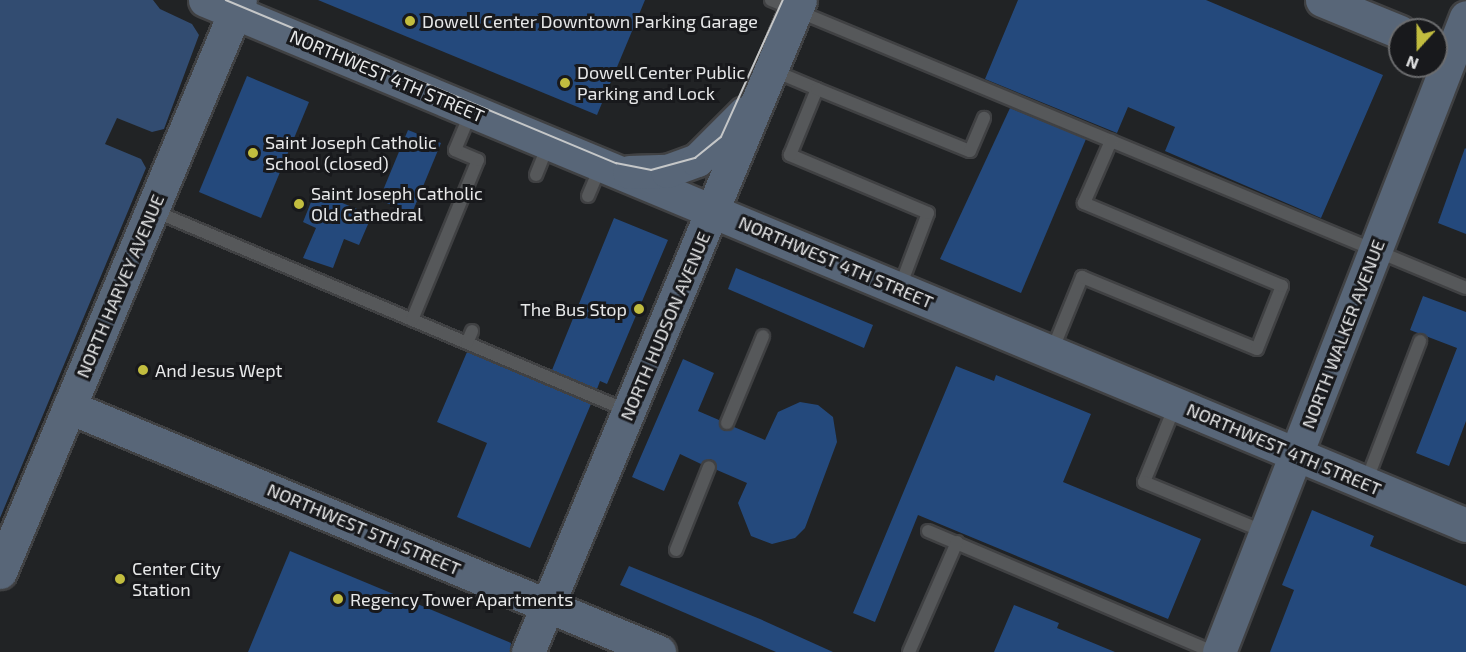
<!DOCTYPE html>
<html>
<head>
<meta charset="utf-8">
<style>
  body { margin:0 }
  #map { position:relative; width:1466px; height:652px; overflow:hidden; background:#212325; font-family:"Exo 2",sans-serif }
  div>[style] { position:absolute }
  .green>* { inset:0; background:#324c71 }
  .building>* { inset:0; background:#24497c }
  .roads { filter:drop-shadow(2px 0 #404143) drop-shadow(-2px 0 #404143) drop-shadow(0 2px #404143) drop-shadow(0 -2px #404143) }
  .lane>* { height:12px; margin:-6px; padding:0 6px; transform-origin:6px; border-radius:6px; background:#56585a }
  .secondary>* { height:33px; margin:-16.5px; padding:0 16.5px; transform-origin:16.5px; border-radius:16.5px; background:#586678 }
  .tram>* { height:1.5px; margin:-0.75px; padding:0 0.75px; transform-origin:0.75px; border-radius:0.75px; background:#c5c7c8 }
  .dots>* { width:16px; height:16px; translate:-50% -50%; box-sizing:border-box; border:3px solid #18191c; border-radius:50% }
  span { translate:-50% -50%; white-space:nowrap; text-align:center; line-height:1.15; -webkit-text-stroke:6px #18191c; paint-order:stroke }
  .poi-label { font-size:18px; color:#e7e8e9 }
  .left { translate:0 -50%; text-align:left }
  .right { translate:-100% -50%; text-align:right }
  .street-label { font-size:18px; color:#e7e8e9 }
  .north { position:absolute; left:1388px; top:18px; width:60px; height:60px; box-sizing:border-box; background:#18191c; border:2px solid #6b6c6e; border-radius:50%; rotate:201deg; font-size:16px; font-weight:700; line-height:24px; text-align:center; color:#e7e8e9 }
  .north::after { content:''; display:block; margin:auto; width:21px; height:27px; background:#c2bd3f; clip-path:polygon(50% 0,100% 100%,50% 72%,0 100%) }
</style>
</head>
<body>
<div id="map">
  <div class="green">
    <div style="clip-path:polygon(0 0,153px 0,160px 9px,192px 24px,199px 35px,164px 129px,152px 132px,117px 118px,105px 144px,141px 159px,146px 168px,0 518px)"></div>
  </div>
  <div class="building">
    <div style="clip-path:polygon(318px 0,645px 0,597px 115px)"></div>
    <div style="clip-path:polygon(1018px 0,1206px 0,1383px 75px,1321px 218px,1165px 151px,1175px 127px,1128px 107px,1117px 133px,985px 79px)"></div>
    <div style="clip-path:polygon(247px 76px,309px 102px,261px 218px,199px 192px)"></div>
    <div style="clip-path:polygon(1010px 108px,1086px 139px,1021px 293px,940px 259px)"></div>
    <div style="clip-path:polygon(408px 130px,441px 143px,412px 213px,379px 200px)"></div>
    <div style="clip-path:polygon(1465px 148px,1466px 149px,1466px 234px,1438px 223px)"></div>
    <div style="clip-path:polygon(315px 192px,372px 215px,359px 245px,344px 239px,333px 268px,303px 258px,316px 228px,303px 222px)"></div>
    <div style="clip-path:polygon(614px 218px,668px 240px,607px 384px,600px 381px,597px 389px,552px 370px)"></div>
    <div style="clip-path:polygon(736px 268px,873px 325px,864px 348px,728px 289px)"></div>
    <div style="clip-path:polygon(1423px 296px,1466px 312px,1466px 421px,1449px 466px,1416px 453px,1457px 348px,1410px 330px)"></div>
    <div style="clip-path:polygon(467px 352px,591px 404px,530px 548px,457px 517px,487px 443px,437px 422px)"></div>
    <div style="clip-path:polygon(683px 359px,714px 373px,698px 411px,719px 420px,724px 431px,734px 427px,765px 440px,778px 412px,800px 402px,818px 405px,833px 417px,837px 442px,805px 528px,795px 538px,772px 544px,751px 536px,738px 503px,747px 483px,717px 470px,711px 459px,701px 464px,680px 454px,664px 491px,632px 477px)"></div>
    <div style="clip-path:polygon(956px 366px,994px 381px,996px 375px,1091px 414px,1063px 482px,1201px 539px,1168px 619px,918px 515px,875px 622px,853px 613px)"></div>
    <div style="clip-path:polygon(1312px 510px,1374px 536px,1370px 546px,1466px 586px,1466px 652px,1270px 652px,1294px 590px,1282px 585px)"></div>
    <div style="clip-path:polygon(290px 551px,511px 643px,510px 652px,248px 652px)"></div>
    <div style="clip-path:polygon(629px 566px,760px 619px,833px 652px,776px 652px,620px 585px)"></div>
    <div style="clip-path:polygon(1014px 605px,1059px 623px,1057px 628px,1115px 652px,994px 652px)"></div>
  </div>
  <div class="roads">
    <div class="lane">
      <div style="left:771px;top:0;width:752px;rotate:22.51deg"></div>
      <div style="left:772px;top:70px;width:49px;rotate:22.9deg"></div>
      <div style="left:536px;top:175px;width:31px;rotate:-68deg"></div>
      <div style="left:588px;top:196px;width:33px;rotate:-67deg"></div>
      <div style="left:152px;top:210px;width:517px;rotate:22.89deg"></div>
      <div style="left:900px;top:287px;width:79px;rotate:-69.3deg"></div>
      <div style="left:928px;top:213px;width:150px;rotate:-157.2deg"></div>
      <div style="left:790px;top:155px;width:71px;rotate:-67.8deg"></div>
      <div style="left:817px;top:89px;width:165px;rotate:22.1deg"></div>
      <div style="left:970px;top:151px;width:36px;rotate:-67deg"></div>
      <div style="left:412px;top:320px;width:173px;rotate:-67.6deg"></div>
      <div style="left:478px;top:160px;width:25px;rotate:-157deg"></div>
      <div style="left:455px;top:150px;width:41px;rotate:-67.2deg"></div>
      <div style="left:467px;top:343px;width:13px;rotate:-67deg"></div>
      <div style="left:1052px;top:351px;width:80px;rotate:-67.9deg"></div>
      <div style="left:1082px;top:277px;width:189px;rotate:22.4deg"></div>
      <div style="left:1257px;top:349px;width:68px;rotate:-68.4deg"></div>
      <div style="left:1282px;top:286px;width:215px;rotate:-157.3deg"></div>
      <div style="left:1084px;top:203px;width:68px;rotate:-66.5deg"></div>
      <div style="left:1175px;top:406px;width:82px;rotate:112.2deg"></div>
      <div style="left:1144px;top:482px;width:131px;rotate:22.5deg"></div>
      <div style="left:727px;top:423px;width:94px;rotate:-67.5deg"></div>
      <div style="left:1366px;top:482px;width:151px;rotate:-69deg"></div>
      <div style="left:928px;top:531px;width:310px;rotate:23deg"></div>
      <div style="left:676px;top:550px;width:89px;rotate:-68.3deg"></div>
      <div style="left:909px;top:652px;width:120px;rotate:-66.4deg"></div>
    </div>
    <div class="secondary">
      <div style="left:205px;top:0;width:1366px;rotate:22.6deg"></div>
      <div style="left:1322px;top:0;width:84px;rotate:22.3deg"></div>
      <div style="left:629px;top:172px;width:38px;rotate:-2deg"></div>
      <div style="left:667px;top:171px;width:32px;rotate:-20deg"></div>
      <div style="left:697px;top:160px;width:66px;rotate:-45deg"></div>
      <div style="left:69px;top:407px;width:639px;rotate:22.55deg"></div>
      <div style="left:0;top:572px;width:620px;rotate:-67.24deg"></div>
      <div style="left:528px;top:652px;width:706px;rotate:-67.36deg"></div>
      <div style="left:1219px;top:652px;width:681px;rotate:-68.75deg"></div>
    </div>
  </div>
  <div class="tram">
    <div style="left:226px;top:0;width:423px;rotate:22.7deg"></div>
    <div style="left:616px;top:163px;width:36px;rotate:11deg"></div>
    <div style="left:651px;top:170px;width:46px;rotate:-15.3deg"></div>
    <div style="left:695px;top:158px;width:33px;rotate:-39deg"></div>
    <div style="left:721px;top:137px;width:150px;rotate:-65.7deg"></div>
  </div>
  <div class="dots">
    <div style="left:410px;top:21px;background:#c2bd3f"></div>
    <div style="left:565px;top:83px;background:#c2bd3f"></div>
    <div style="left:253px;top:153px;background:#c2bd3f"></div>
    <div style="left:299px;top:204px;background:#c2bd3f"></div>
    <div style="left:639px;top:309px;background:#c2bd3f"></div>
    <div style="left:143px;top:370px;background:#c2bd3f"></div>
    <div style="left:120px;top:579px;background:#c2bd3f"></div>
    <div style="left:338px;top:599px;background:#c2bd3f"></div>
  </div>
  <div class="poi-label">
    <span class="left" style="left:422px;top:21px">Dowell Center Downtown Parking Garage</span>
    <span class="left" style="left:577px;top:83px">Dowell Center Public<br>Parking and Lock</span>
    <span class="left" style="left:265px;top:153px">Saint Joseph Catholic<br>School (closed)</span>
    <span class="left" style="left:311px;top:204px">Saint Joseph Catholic<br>Old Cathedral</span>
    <span class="right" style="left:627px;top:309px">The Bus Stop</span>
    <span class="left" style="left:155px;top:370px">And Jesus Wept</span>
    <span class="left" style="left:132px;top:579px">Center City<br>Station</span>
    <span class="left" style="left:350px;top:599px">Regency Tower Apartments</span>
  </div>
  <div class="street-label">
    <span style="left:387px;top:76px;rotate:23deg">NORTHWEST 4TH STREET</span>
    <span style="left:836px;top:262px;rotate:23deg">NORTHWEST 4TH STREET</span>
    <span style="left:120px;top:286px;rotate:-67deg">NORTH HARVEY AVENUE</span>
    <span style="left:665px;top:326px;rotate:-67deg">NORTH HUDSON AVENUE</span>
    <span style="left:1343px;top:334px;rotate:-69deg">NORTH WALKER AVENUE</span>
    <span style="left:1284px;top:449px;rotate:23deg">NORTHWEST 4TH STREET</span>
    <span style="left:364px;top:529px;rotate:23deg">NORTHWEST 5TH STREET</span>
  </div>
  <div class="north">N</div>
</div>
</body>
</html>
